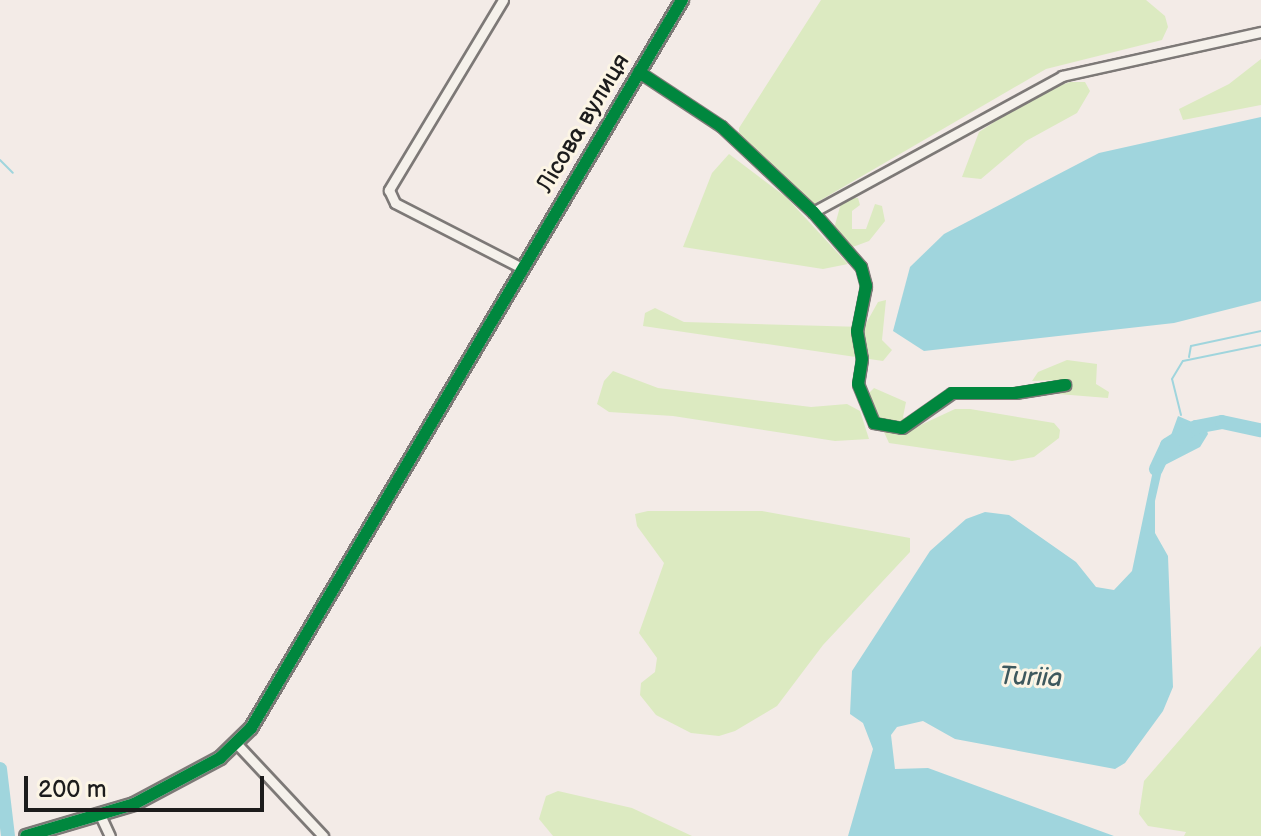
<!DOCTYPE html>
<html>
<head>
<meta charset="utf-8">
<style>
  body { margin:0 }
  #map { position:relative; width:1261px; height:836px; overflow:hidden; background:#f3ebe7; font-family:"Balsamiq Sans",sans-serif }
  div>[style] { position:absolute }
  .green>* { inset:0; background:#dceac1 }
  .water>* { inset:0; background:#a0d5dd }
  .stream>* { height:2px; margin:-1px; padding:0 1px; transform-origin:1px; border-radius:1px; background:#a0d5dd }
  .river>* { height:14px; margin:-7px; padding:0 7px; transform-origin:7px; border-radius:7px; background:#a0d5dd }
  .roads { filter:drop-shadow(2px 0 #7d7977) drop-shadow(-2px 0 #7d7977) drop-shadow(0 2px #7d7977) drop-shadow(0 -2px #7d7977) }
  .street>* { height:9px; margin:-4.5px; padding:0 4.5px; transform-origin:4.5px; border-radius:4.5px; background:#f5f1eb }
  .secondary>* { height:12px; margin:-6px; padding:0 6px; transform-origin:6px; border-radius:6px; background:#f5f1eb }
  .cycleway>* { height:12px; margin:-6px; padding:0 6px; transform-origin:6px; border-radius:6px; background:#00873e }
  span { translate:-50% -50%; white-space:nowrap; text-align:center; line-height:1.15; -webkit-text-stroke:6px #fcf5e5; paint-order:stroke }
  .street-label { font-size:24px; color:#1c1c1c }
  .water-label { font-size:26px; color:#3e595e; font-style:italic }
  .scale { position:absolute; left:24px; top:776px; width:240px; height:36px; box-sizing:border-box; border:4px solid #1c1c1c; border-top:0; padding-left:10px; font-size:24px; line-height:28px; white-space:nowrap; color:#1c1c1c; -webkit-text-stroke:6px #fcf5e5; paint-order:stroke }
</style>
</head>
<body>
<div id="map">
  <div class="green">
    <div style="clip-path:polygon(821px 0,1146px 0,1165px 16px,1168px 27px,1162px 40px,1046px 69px,814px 204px,739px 140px,739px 128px)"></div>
    <div style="clip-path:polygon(1261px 59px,1261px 105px,1183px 120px,1179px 109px,1229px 84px)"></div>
    <div style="clip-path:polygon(1070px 82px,1085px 82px,1090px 91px,1077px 113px,1026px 141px,981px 179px,962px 177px,979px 132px,1037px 94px)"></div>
    <div style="clip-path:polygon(729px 154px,786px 197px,848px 264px,823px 269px,683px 247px,712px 173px)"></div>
    <div style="clip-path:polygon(850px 198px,858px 198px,860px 205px,852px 211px,852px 229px,866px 229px,875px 204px,882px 206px,885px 221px,869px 241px,850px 248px,832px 236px,841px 203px)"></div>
    <div style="clip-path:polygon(886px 300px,882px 340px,892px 350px,883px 361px,643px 326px,645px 313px,655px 308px,684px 322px,864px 327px,878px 302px)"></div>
    <div style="clip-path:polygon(1067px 360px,1097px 364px,1096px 384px,1109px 392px,1108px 398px,1058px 394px,1068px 385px,1056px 380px,1032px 381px,1038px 372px)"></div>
    <div style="clip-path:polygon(613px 371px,658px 388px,811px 407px,847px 404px,860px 411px,869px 439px,835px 441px,673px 416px,609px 412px,597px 404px,604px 381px)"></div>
    <div style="clip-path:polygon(874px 388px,906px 402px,903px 417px,912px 429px,955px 409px,970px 409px,1054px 423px,1060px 430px,1059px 438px,1034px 457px,1012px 461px,889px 443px,867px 395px)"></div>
    <div style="clip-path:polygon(648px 511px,762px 511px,910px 538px,910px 552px,823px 645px,777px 706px,735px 731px,719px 736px,691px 733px,656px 715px,640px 695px,641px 683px,655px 672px,657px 658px,639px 633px,664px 563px,637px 526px,635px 514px)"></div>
    <div style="clip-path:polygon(1261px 646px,1261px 836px,1184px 836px,1186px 832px,1148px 826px,1139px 814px,1144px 781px)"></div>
    <div style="clip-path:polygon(558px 791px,632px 808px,692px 836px,553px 836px,539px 819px,546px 796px)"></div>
  </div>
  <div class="water">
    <div style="clip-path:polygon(1261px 117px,1261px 301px,1174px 323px,924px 351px,893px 331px,910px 267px,944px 234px,1099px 153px)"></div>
    <div style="clip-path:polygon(1178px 416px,1206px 428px,1208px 434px,1200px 447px,1163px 466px,1155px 501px,1155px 533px,1168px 556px,1173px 687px,1163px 711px,1125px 763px,1115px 769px,955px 739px,923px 721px,897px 727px,891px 735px,895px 769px,928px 768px,1114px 836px,848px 836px,873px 749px,863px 723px,850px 714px,852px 671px,930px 551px,966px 519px,985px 512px,1009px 515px,1076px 562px,1096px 587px,1114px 590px,1132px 571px,1155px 461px,1166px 449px)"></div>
  </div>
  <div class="stream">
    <div style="left:0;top:160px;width:18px;rotate:45deg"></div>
    <div style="left:1189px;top:357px;width:11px;rotate:-80deg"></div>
    <div style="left:1191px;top:346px;width:72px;rotate:-12.1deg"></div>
    <div style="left:1181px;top:415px;width:37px;rotate:-104deg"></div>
    <div style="left:1172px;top:379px;width:21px;rotate:-59deg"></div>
    <div style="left:1183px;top:361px;width:80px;rotate:-11.6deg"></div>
  </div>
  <div class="river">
    <div style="left:1156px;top:469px;width:26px;rotate:-65deg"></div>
    <div style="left:1167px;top:445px;width:34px;rotate:-32deg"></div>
    <div style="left:1196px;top:427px;width:26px;rotate:-11deg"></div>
    <div style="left:1222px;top:422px;width:40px;rotate:12deg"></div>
    <div style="left:0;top:769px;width:67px;rotate:83.2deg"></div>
  </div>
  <div class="roads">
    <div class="street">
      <div style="left:503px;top:0;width:222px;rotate:121deg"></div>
      <div style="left:389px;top:190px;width:14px;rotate:65deg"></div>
      <div style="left:395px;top:203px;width:143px;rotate:27.1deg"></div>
      <div style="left:639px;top:72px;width:98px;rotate:33.4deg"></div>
      <div style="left:721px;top:126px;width:126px;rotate:43.1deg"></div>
      <div style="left:813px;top:212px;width:73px;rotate:48.9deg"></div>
      <div style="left:861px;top:267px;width:20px;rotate:75deg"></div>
      <div style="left:866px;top:286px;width:46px;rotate:101.3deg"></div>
      <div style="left:857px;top:331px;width:28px;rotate:80deg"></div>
      <div style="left:862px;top:359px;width:25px;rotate:99deg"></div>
      <div style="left:858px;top:384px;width:42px;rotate:67.7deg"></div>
      <div style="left:874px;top:423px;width:28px;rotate:10deg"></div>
      <div style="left:902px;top:428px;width:61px;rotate:-35deg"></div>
      <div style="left:952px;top:393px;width:63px"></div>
      <div style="left:1015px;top:393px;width:51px;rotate:-9.1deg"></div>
      <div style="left:813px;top:212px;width:284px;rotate:-28.6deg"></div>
      <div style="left:1062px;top:76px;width:204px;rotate:-12.5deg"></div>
      <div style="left:237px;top:744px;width:126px;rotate:46.9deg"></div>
      <div style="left:101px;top:817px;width:21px;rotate:65deg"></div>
    </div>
    <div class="secondary">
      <div style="left:26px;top:836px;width:113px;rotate:-16.5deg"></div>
      <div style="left:134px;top:804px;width:98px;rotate:-28.1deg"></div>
      <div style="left:220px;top:758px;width:43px;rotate:-44.1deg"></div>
      <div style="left:251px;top:728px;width:846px;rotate:-59.37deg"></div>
    </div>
  </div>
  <div class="cycleway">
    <div style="left:639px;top:72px;width:98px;rotate:33.4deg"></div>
    <div style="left:721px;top:126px;width:126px;rotate:43.1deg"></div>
    <div style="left:813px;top:212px;width:73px;rotate:48.9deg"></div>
    <div style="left:861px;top:267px;width:20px;rotate:75deg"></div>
    <div style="left:866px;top:286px;width:46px;rotate:101.3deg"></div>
    <div style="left:857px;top:331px;width:28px;rotate:80deg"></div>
    <div style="left:862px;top:359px;width:25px;rotate:99deg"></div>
    <div style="left:858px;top:384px;width:42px;rotate:67.7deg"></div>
    <div style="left:874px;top:423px;width:28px;rotate:10deg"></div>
    <div style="left:902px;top:428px;width:61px;rotate:-35deg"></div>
    <div style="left:952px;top:393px;width:63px"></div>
    <div style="left:1015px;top:393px;width:51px;rotate:-9.1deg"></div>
    <div style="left:26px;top:836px;width:113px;rotate:-16.5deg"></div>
    <div style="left:134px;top:804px;width:98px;rotate:-28.1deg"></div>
    <div style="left:220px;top:758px;width:43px;rotate:-44.1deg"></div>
    <div style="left:251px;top:728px;width:846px;rotate:-59.37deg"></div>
  </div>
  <div class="street-label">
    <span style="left:583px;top:123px;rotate:-59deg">Лісова вулиця</span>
  </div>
  <div class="water-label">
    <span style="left:1031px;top:678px;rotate:2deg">Turiia</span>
  </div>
  <div class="scale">200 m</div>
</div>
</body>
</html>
